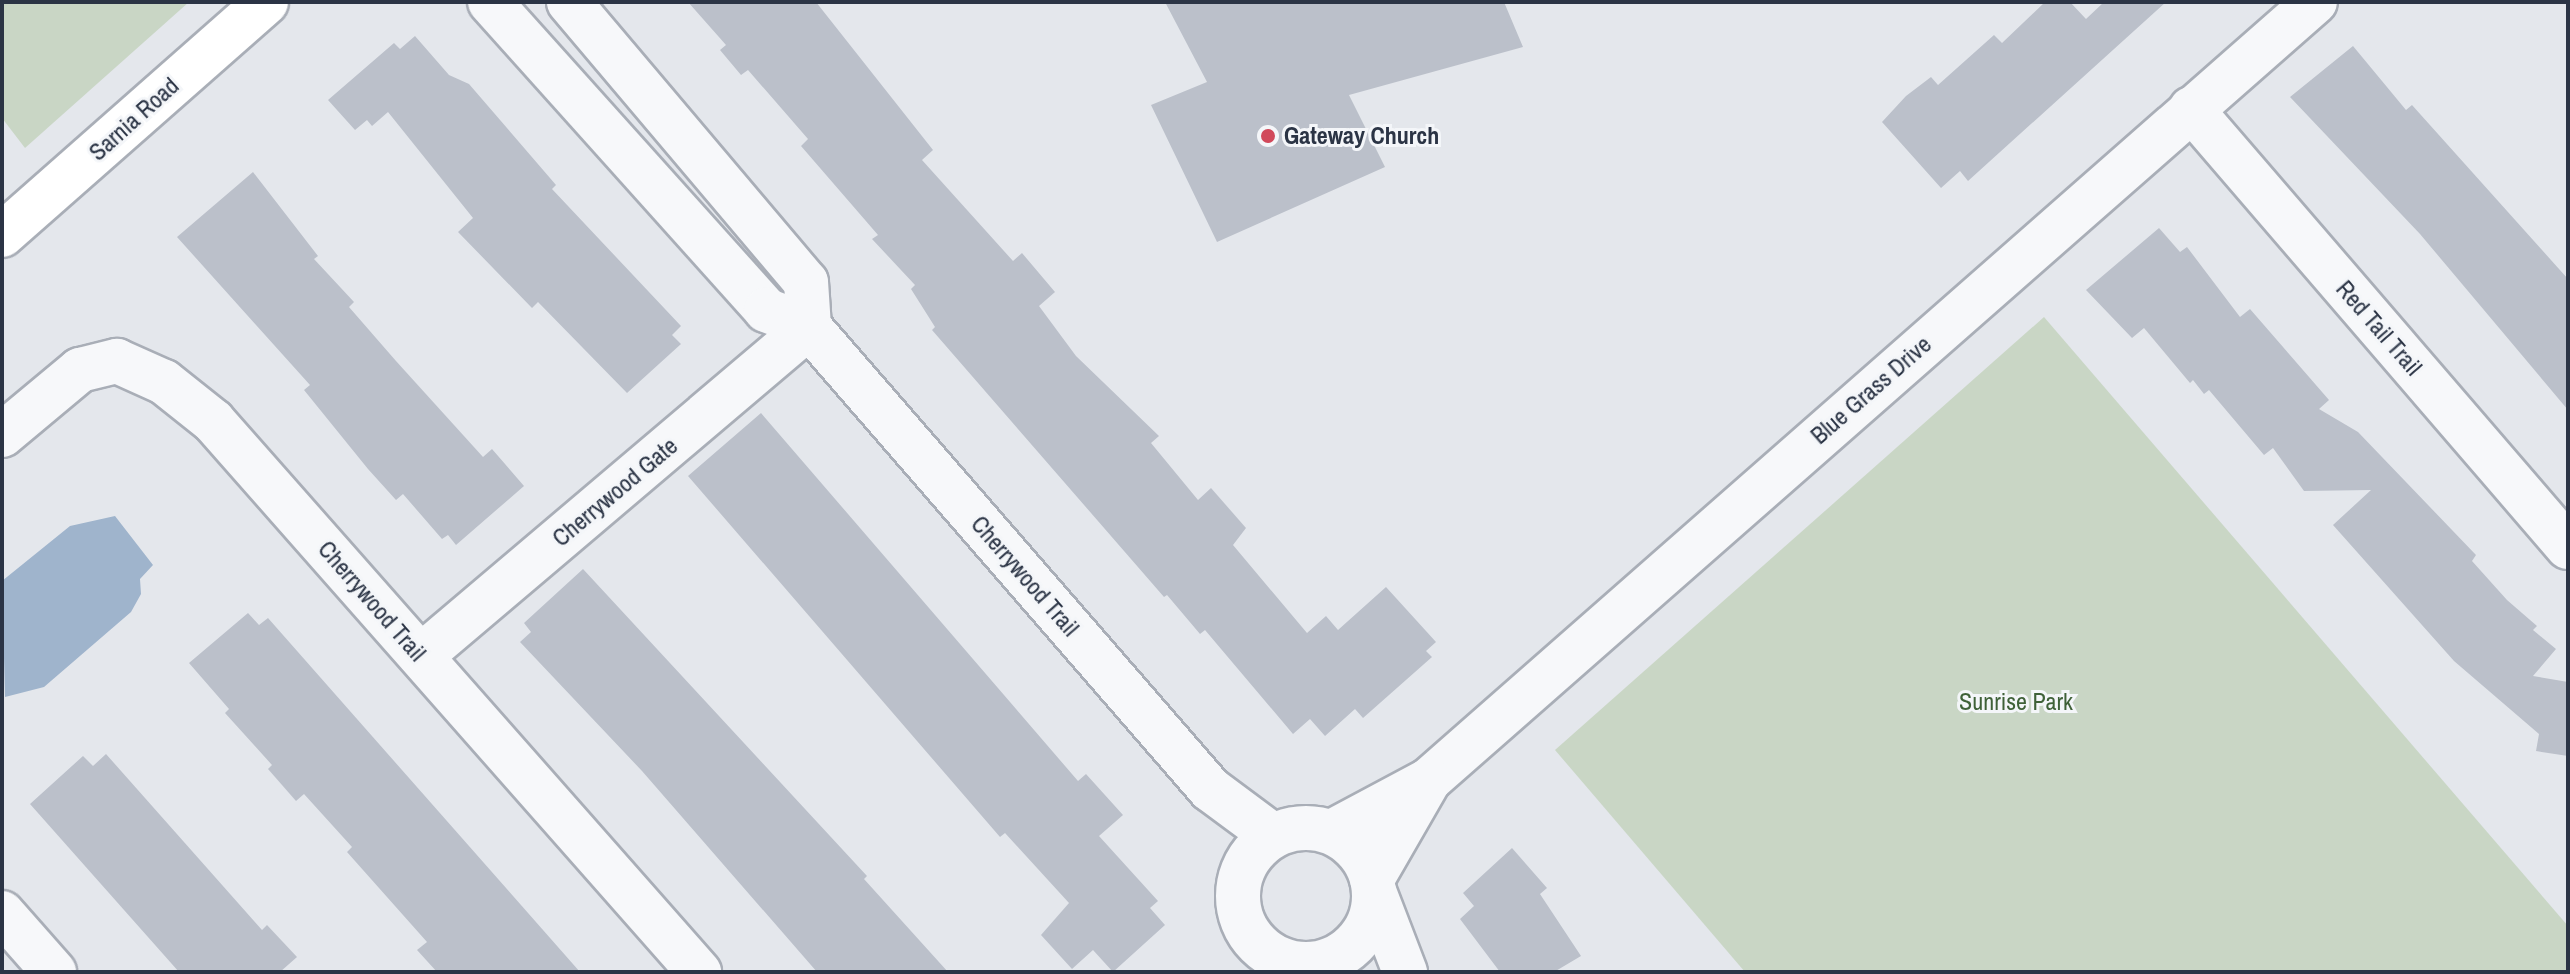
<!DOCTYPE html>
<html>
<head>
<meta charset="utf-8">
<style>
  body { margin:0 }
  #map { position:relative; width:2570px; height:974px; overflow:hidden; background:#e4e7ec; font-family:"Archivo Narrow",sans-serif }
  div>[style] { position:absolute }
  .green>* { inset:0; background:#c9d6c5 }
  .water>* { inset:0; background:#9fb4cc }
  .building>* { inset:0; background:#bbc0ca }
  .roads { filter:drop-shadow(2px 0 #a9aeb7) drop-shadow(-2px 0 #a9aeb7) drop-shadow(0 2px #a9aeb7) drop-shadow(0 -2px #a9aeb7) }
  .minor>* { height:44px; margin:-22px; padding:0 22px; transform-origin:22px; border-radius:22px; background:#f7f8fa }
  .minor>.ring { margin:-22px; padding:0; box-sizing:content-box; background:none; border:44px solid #f7f8fa; border-radius:50% }
  .major>* { height:44px; margin:-22px; padding:0 22px; transform-origin:22px; border-radius:22px; background:#fff }
  .dots>* { width:22px; height:22px; translate:-50% -50%; box-sizing:border-box; border:4px solid #f4f6f9; border-radius:50% }
  span { translate:-50% -50%; white-space:nowrap; text-align:center; line-height:1.15; -webkit-text-stroke:6px #f4f6f9; paint-order:stroke }
  .street-label { font-size:24px; color:#2b3445 }
  .poi-label { font-size:24px; color:#2b3445; font-weight:700 }
  .left { translate:0 -50%; text-align:left }
  .park-label { font-size:24px; color:#3f6138 }
  .frame { position:absolute; inset:0; border:4px solid #2b3445; pointer-events:none }
</style>
</head>
<body>
<div id="map">
  <div class="green">
    <div style="clip-path:polygon(2px 2px,189px 2px,25px 148px,2px 118px)"></div>
    <div style="clip-path:polygon(2044px 317px,2568px 926px,2568px 972px,1745px 972px,1555px 750px)"></div>
  </div>
  <div class="water">
    <div style="clip-path:polygon(115px 516px,153px 565px,140px 579px,141px 594px,131px 612px,44px 687px,5px 697px,2px 581px,70px 526px)"></div>
  </div>
  <div class="building">
    <div style="clip-path:polygon(688px 2px,816px 2px,933px 150px,922px 160px,1013px 261px,1022px 253px,1055px 292px,1039px 306px,1076px 356px,1159px 436px,1151px 443px,1198px 500px,1211px 488px,1246px 528px,1233px 545px,1307px 633px,1326px 616px,1338px 630px,1386px 587px,1436px 642px,1426px 651px,1432px 657px,1363px 718px,1355px 709px,1325px 736px,1310px 719px,1293px 734px,1205px 630px,1200px 634px,1167px 595px,1164px 597px,932px 330px,935px 327px,911px 289px,915px 285px,872px 239px,878px 235px,801px 146px,808px 139px,748px 70px,741px 75px,720px 50px,726px 45px)"></div>
    <div style="clip-path:polygon(1165px 2px,1504px 2px,1523px 47px,1349px 95px,1385px 167px,1217px 242px,1151px 105px,1207px 82px)"></div>
    <div style="clip-path:polygon(2045px 2px,2070px 2px,2086px 19px,2104px 2px,2166px 2px,1968px 181px,1960px 171px,1941px 188px,1882px 122px,1906px 96px,1931px 77px,1938px 85px,1994px 35px,2002px 43px)"></div>
    <div style="clip-path:polygon(415px 36px,449px 75px,469px 84px,556px 185px,552px 189px,681px 326px,672px 335px,681px 344px,627px 393px,538px 302px,532px 308px,458px 232px,473px 218px,388px 112px,372px 126px,367px 120px,355px 130px,328px 100px,394px 43px,400px 49px)"></div>
    <div style="clip-path:polygon(2353px 46px,2406px 110px,2412px 105px,2568px 279px,2568px 410px,2420px 234px,2290px 97px)"></div>
    <div style="clip-path:polygon(253px 172px,318px 256px,314px 259px,354px 302px,349px 307px,396px 361px,483px 457px,492px 449px,524px 486px,456px 545px,448px 535px,442px 539px,403px 494px,396px 500px,368px 469px,304px 390px,310px 385px,177px 237px)"></div>
    <div style="clip-path:polygon(2159px 228px,2180px 252px,2187px 247px,2240px 317px,2250px 309px,2329px 400px,2319px 409px,2358px 432px,2476px 555px,2472px 561px,2507px 600px,2537px 626px,2533px 630px,2556px 649px,2533px 676px,2568px 682px,2568px 756px,2536px 751px,2539px 734px,2454px 661px,2333px 525px,2371px 490px,2304px 491px,2273px 448px,2264px 455px,2209px 390px,2204px 394px,2193px 380px,2190px 383px,2144px 328px,2132px 338px,2086px 290px)"></div>
    <div style="clip-path:polygon(761px 413px,1078px 781px,1086px 774px,1123px 815px,1099px 836px,1158px 901px,1150px 908px,1165px 925px,1113px 972px,1093px 950px,1072px 969px,1041px 935px,1069px 903px,1005px 833px,1000px 837px,688px 476px)"></div>
    <div style="clip-path:polygon(583px 569px,867px 876px,864px 879px,948px 972px,817px 972px,642px 771px,520px 642px,531px 632px,524px 623px)"></div>
    <div style="clip-path:polygon(248px 613px,259px 625px,268px 618px,580px 972px,437px 972px,417px 950px,427px 942px,347px 852px,352px 847px,304px 794px,296px 801px,268px 769px,272px 765px,225px 713px,229px 709px,189px 663px)"></div>
    <div style="clip-path:polygon(106px 754px,262px 930px,267px 925px,297px 957px,280px 972px,179px 972px,30px 804px,83px 756px,93px 766px)"></div>
    <div style="clip-path:polygon(1512px 848px,1547px 888px,1540px 894px,1581px 956px,1554px 972px,1500px 972px,1460px 919px,1474px 906px,1463px 893px)"></div>
  </div>
  <div class="roads">
    <div class="minor">
      <div style="left:490px;top:2px;width:414px;rotate:48.1deg"></div>
      <div style="left:766px;top:310px;width:46px;rotate:21.6deg"></div>
      <div style="left:809px;top:327px;width:612px;rotate:49.04deg"></div>
      <div style="left:1210px;top:789px;width:77px;rotate:36.6deg"></div>
      <div style="left:569px;top:2px;width:367px;rotate:49.8deg"></div>
      <div style="left:806px;top:282px;width:45px;rotate:86.2deg"></div>
      <div style="left:2191px;top:109px;width:578px;rotate:49.28deg"></div>
      <div style="left:2px;top:435px;width:102px;rotate:-39.8deg"></div>
      <div style="left:80px;top:370px;width:38px;rotate:-14deg"></div>
      <div style="left:117px;top:361px;width:51px;rotate:24.1deg"></div>
      <div style="left:164px;top:382px;width:63px;rotate:38.5deg"></div>
      <div style="left:213px;top:421px;width:735px;rotate:48.59deg"></div>
      <div style="left:421px;top:656px;width:509px;rotate:-40.3deg"></div>
      <div class="ring" style="left:1238px;top:828px;width:92px;height:92px"></div>
      <div style="left:1332px;top:832px;width:110px;rotate:-28.2deg"></div>
      <div style="left:1429px;top:780px;width:1179px;rotate:-41.29deg"></div>
      <div style="left:1372px;top:879px;width:114px;rotate:-60.1deg"></div>
      <div style="left:1375px;top:894px;width:84px;rotate:69deg"></div>
      <div style="left:2px;top:913px;width:79px;rotate:48.6deg"></div>
    </div>
    <div class="major">
      <div style="left:2px;top:235px;width:352px;rotate:-41.4deg"></div>
    </div>
  </div>
  <div class="dots">
    <div style="left:1268px;top:136px;background:#d1495b"></div>
  </div>
  <div class="street-label">
    <span style="left:134px;top:119px;rotate:-42deg">Sarnia Road</span>
    <span style="left:2379px;top:328px;rotate:49deg">Red Tail Trail</span>
    <span style="left:1871px;top:390px;rotate:-41deg">Blue Grass Drive</span>
    <span style="left:615px;top:492px;rotate:-40deg">Cherrywood Gate</span>
    <span style="left:1025px;top:576px;rotate:49deg">Cherrywood Trail</span>
    <span style="left:372px;top:601px;rotate:49deg">Cherrywood Trail</span>
  </div>
  <div class="poi-label">
    <span class="left" style="left:1284px;top:136px">Gateway Church</span>
  </div>
  <div class="park-label">
    <span style="left:2016px;top:702px">Sunrise Park</span>
  </div>
  <div class="frame"></div>
</div>
</body>
</html>
